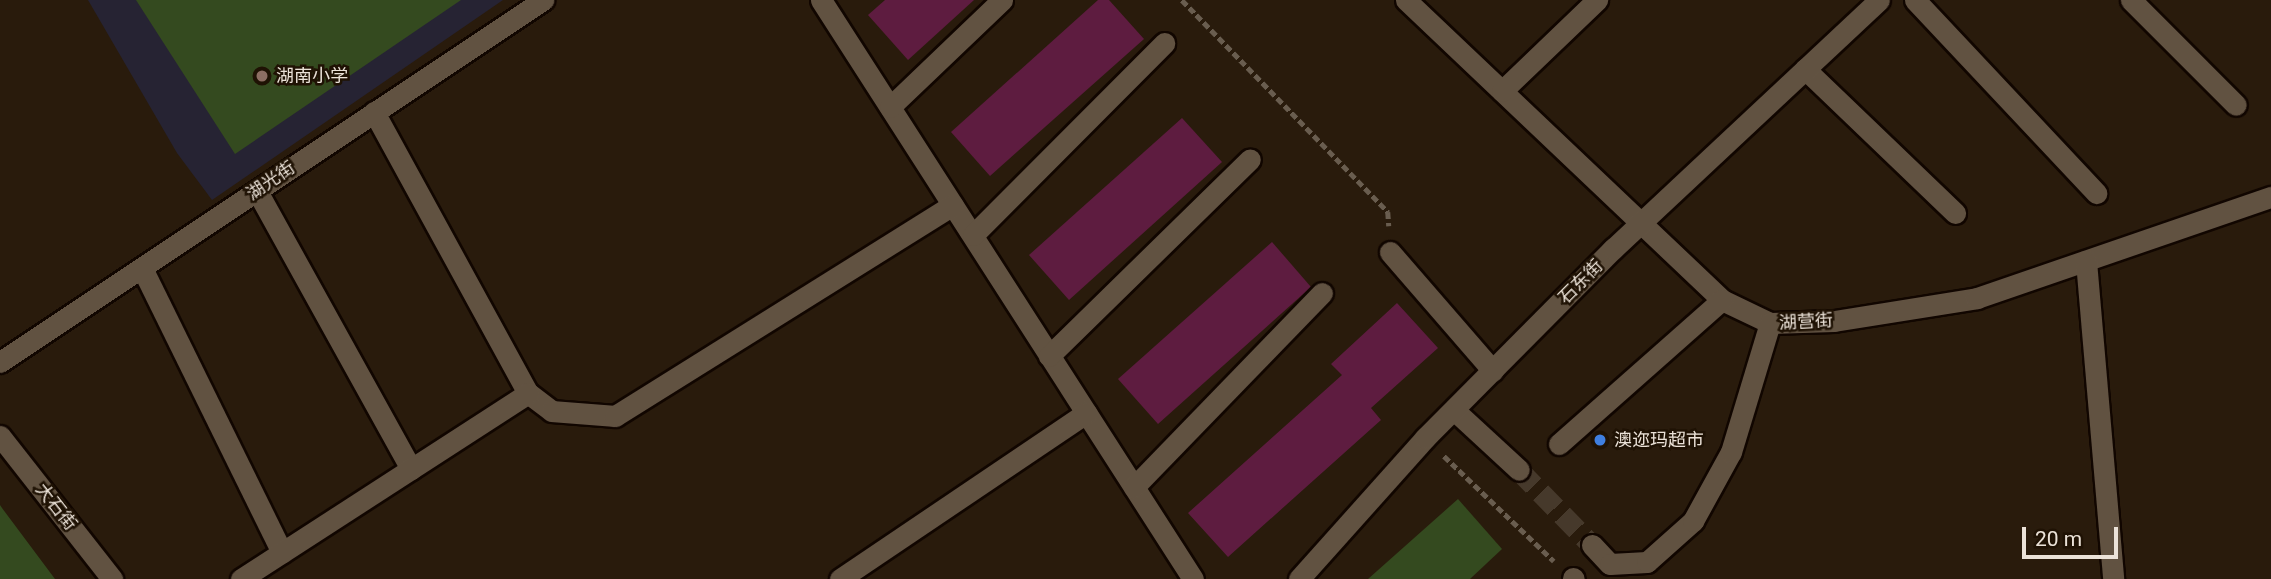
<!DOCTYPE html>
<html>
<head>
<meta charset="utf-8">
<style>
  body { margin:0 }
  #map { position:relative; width:2271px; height:579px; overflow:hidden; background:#291b0c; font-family:Roboto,"Noto Sans SC",sans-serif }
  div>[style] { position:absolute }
  .industrial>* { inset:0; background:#262333 }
  .green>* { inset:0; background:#344a1f }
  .building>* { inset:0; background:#5e1c40 }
  .minor-tunnel>* { height:21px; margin-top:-10.5px; transform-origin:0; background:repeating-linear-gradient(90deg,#46392b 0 21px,transparent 0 31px) }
  .path>* { height:4.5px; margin-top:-2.25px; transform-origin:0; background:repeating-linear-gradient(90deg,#695d4f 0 7px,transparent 0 10.5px) }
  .roads { filter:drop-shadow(2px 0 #110600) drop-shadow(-2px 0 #110600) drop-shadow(0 2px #110600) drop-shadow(0 -2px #110600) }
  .minor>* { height:21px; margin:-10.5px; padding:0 10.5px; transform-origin:10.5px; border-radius:10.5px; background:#615241 }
  .dots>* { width:19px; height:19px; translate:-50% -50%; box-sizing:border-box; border:4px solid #1f1204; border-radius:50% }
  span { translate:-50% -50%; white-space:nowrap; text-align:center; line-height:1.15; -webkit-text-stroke:5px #1f1204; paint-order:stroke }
  .poi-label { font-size:18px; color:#ebe2d8 }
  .left { translate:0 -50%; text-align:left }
  .street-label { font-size:18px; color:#ebe2d8 }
  .scale { position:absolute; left:2022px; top:527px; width:96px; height:32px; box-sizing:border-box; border:4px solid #ebe2d8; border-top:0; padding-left:9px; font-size:21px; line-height:24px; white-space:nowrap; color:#ebe2d8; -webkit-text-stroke:5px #1f1204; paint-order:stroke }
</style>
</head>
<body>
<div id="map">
  <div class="industrial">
    <div style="clip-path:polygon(88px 0,503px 0,212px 200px,177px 153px)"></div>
  </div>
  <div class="green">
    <div style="clip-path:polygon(136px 0,461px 0,235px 154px)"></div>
    <div style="clip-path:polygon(1458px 499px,1502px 549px,1470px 579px,1368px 579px)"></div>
    <div style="clip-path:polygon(0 505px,2px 508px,55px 579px,0 579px)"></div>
  </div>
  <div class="building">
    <div style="clip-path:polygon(885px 0,974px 0,908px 60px,868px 15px)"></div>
    <div style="clip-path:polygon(1098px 0,1109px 0,1144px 39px,990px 176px,951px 132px)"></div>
    <div style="clip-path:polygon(1182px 118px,1222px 162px,1069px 300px,1029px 255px)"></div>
    <div style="clip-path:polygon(1272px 242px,1311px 287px,1158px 424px,1118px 379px)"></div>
    <div style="clip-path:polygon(1397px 303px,1438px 348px,1371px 408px,1381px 420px,1228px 557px,1188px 513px,1342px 375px,1331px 364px)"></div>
  </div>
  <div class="minor-tunnel">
    <div style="left:1519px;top:470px;width:105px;rotate:45.8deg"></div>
  </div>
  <div class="path">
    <div style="left:1182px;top:0;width:296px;rotate:45.8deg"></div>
    <div style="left:1388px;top:212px;width:14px;rotate:86deg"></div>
    <div style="left:1444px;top:456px;width:152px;rotate:43.7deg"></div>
  </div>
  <div class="roads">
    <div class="minor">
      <div style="left:821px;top:0;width:688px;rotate:57.28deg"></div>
      <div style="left:1406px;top:0;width:436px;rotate:43.5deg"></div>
      <div style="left:1722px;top:300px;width:53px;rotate:25.6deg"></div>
      <div style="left:1770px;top:323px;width:64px;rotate:-1.8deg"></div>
      <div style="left:1834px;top:321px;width:145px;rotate:-9.1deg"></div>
      <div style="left:1977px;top:298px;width:311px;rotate:-19deg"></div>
      <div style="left:1915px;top:0;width:265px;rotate:46.8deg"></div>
      <div style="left:2131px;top:0;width:148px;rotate:45deg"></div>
      <div style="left:1805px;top:69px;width:208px;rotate:43.8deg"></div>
      <div style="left:1502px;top:91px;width:132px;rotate:-43.8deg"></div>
      <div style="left:890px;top:107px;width:155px;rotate:-43.7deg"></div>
      <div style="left:374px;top:112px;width:320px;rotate:61.3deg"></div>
      <div style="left:528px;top:393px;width:30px;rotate:37deg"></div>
      <div style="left:552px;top:411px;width:63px;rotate:4.5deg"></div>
      <div style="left:615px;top:416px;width:398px;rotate:-32deg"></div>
      <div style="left:257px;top:191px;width:318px;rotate:61deg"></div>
      <div style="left:973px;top:235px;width:271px;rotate:-45.1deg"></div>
      <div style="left:1390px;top:252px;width:157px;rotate:49.1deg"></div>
      <div style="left:2086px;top:261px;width:319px;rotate:85.1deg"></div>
      <div style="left:142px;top:268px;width:317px;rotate:63.8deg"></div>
      <div style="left:1049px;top:356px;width:281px;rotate:-44.4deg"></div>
      <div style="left:0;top:362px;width:653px;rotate:-33.69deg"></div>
      <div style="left:1454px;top:410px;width:88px;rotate:42.7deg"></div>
      <div style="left:0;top:436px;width:182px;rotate:51.9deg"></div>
      <div style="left:1559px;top:444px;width:217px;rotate:-41.5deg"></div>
      <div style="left:1134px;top:487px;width:270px;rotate:-45.9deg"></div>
      <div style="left:1592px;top:545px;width:26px;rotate:47deg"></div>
      <div style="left:1610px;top:564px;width:37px;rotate:-3deg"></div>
      <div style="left:1647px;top:562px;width:62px;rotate:-41.7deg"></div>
      <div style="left:1693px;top:521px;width:79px;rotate:-61.2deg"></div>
      <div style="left:1731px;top:452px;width:135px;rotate:-73.2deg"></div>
      <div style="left:1573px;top:578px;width:1px;rotate:45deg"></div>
      <div style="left:241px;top:579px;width:342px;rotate:-32.9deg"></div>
      <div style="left:840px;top:579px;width:297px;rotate:-34deg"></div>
      <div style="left:1299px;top:579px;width:189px;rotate:-48.2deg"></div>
      <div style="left:1425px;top:438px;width:267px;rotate:-45.2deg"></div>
      <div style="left:1613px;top:249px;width:364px;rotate:-43.1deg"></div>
    </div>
  </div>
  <div class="dots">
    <div style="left:262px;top:76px;background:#8d6e63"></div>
    <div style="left:1600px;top:440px;background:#3f7fe0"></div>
  </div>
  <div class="poi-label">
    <span class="left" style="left:276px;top:76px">湖南小学</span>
    <span class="left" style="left:1614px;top:440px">澳迩玛超市</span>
  </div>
  <div class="street-label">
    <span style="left:271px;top:181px;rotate:-34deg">湖光街</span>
    <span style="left:1581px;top:282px;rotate:-45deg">石东街</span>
    <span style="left:1806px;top:322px;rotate:-3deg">湖营街</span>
    <span style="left:56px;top:507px;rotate:52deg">大石街</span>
  </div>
  <div class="scale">20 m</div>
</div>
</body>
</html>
